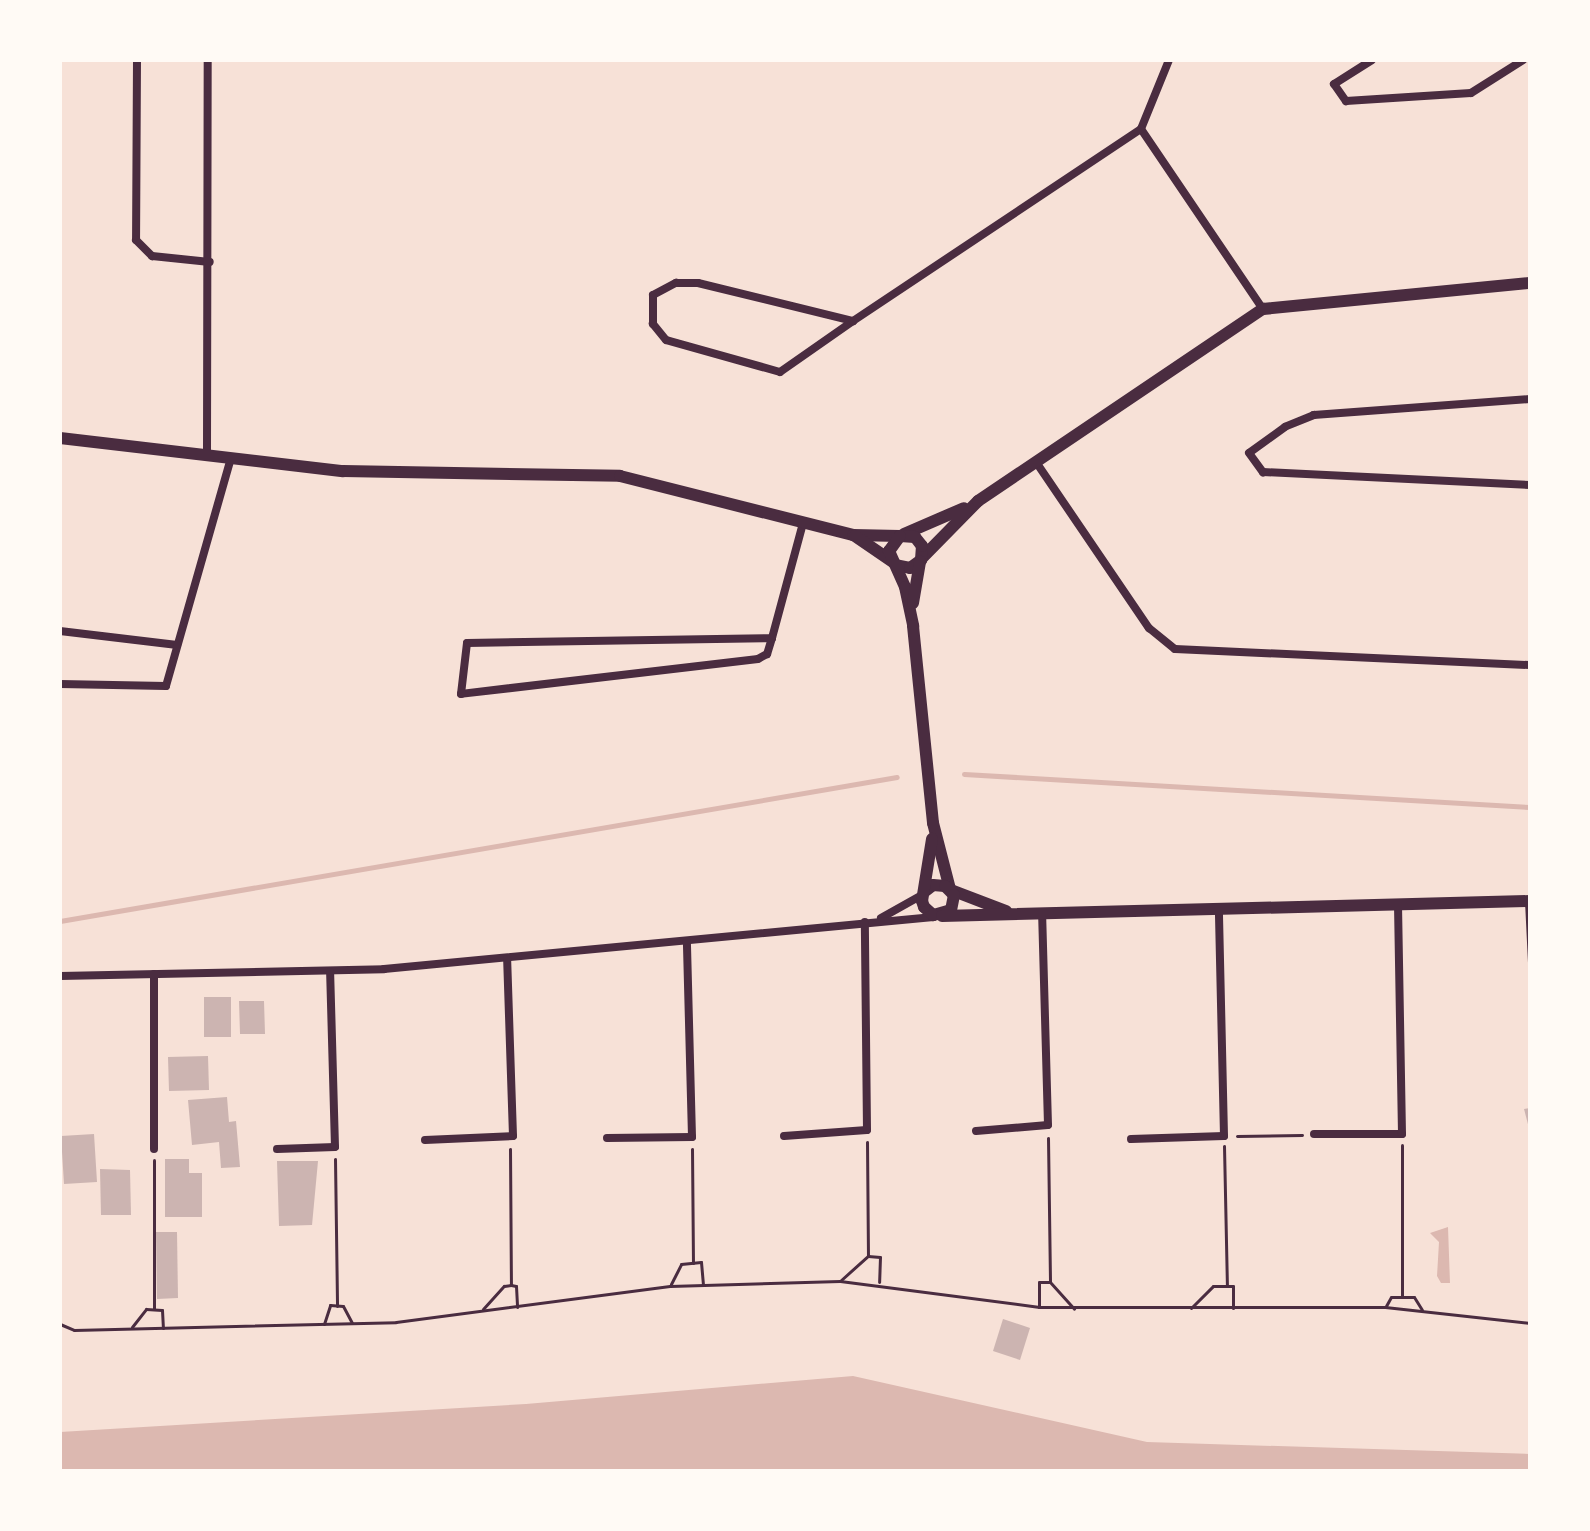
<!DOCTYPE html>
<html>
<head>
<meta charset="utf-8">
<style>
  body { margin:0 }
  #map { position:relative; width:1590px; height:1531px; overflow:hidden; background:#f7e1d7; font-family:Manrope,sans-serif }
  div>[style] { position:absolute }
  .water>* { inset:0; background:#dcb8b0 }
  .stream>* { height:5px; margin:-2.5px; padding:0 2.5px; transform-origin:2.5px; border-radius:2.5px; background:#dcb8b0 }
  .building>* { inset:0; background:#ccb4b1 }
  .path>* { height:3px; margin:-1.5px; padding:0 1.5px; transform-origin:1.5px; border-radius:1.5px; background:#4a2c40 }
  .service>* { height:5px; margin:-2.5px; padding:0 2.5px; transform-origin:2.5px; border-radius:2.5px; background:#4a2c40 }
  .minor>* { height:8px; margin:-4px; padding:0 4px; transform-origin:4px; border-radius:4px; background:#4a2c40 }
  .tertiary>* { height:12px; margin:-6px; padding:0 6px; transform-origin:6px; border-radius:6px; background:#4a2c40 }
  span { translate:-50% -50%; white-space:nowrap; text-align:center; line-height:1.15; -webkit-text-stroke:7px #fffaf5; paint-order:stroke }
  .frame { position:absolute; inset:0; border:62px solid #fffaf5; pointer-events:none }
</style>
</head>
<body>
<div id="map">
  <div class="water">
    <div style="clip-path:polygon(1448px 1227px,1450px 1283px,1441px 1283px,1437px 1276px,1439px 1242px,1430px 1233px)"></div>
    <div style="clip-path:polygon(853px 1376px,1147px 1442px,1530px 1454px,1530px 1471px,60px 1471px,60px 1432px,526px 1404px)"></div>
  </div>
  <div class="stream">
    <div style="left:964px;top:774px;width:567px;rotate:3.34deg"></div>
    <div style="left:60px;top:921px;width:849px;rotate:-9.76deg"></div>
  </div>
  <div class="building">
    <div style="clip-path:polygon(204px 997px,231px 997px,231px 1037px,204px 1037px)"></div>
    <div style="clip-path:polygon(239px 1001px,264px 1001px,265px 1034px,240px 1034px)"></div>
    <div style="clip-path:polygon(208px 1056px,209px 1090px,169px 1091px,168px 1057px)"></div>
    <div style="clip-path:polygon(227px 1097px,229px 1122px,236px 1121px,240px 1167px,221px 1168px,219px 1142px,192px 1145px,188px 1100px)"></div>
    <div style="clip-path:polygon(1530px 1108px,1530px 1128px,1529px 1128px,1524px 1109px)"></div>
    <div style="clip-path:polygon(94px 1134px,97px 1182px,64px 1184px,61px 1136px)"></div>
    <div style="clip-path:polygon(165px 1159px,189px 1159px,189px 1173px,202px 1173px,202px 1217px,165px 1217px)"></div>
    <div style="clip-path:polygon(277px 1161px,318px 1161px,312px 1225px,279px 1226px)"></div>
    <div style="clip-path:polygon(100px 1169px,130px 1170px,131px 1215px,101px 1215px)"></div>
    <div style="clip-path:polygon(156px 1232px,177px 1232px,178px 1298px,157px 1299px)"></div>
    <div style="clip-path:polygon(1003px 1319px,1030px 1328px,1020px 1360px,993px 1351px)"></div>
  </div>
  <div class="path">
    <div style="left:1237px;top:1136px;width:65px;rotate:-0.9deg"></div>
    <div style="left:1048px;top:1138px;width:144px;rotate:89.2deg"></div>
    <div style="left:867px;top:1142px;width:114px;rotate:89.5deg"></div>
    <div style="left:1402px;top:1145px;width:152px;rotate:90deg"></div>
    <div style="left:1224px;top:1146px;width:140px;rotate:88.8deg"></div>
    <div style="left:510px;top:1149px;width:136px;rotate:89.6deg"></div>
    <div style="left:692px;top:1149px;width:114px;rotate:89.5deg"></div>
    <div style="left:335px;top:1159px;width:147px;rotate:89.2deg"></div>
    <div style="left:840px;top:1281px;width:38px;rotate:-42deg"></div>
    <div style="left:868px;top:1256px;width:12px;rotate:5deg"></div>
    <div style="left:880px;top:1257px;width:25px;rotate:92deg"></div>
    <div style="left:671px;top:1284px;width:22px;rotate:-63deg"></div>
    <div style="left:681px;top:1264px;width:20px;rotate:-6deg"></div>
    <div style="left:701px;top:1262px;width:22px;rotate:85deg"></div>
    <div style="left:1386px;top:1306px;width:10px;rotate:-61deg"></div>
    <div style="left:1391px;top:1297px;width:23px"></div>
    <div style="left:1414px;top:1297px;width:15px;rotate:58deg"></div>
    <div style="left:1039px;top:1307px;width:25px;rotate:-90deg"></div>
    <div style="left:1039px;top:1282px;width:11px"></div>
    <div style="left:1050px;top:1282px;width:36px;rotate:48deg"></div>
    <div style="left:1191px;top:1308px;width:31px;rotate:-45deg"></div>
    <div style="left:1213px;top:1286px;width:20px"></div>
    <div style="left:1233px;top:1286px;width:22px;rotate:90deg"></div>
    <div style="left:154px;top:1309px;width:149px;rotate:-90deg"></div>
    <div style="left:483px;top:1309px;width:31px;rotate:-48deg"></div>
    <div style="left:504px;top:1286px;width:7px;rotate:-8deg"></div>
    <div style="left:511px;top:1285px;width:5px;rotate:11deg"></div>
    <div style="left:516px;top:1286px;width:21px;rotate:87deg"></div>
    <div style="left:60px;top:1324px;width:15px;rotate:23deg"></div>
    <div style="left:74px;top:1330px;width:322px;rotate:-1.4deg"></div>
    <div style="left:396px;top:1322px;width:276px;rotate:-7.5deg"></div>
    <div style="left:670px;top:1286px;width:170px;rotate:-1.7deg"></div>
    <div style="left:840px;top:1281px;width:201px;rotate:7.4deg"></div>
    <div style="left:1039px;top:1307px;width:346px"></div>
    <div style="left:1385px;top:1307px;width:146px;rotate:6.3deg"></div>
    <div style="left:324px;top:1324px;width:20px;rotate:-72deg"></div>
    <div style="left:330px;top:1305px;width:13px;rotate:4deg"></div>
    <div style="left:343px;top:1306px;width:19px;rotate:62deg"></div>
    <div style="left:132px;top:1327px;width:23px;rotate:-52deg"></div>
    <div style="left:146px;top:1309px;width:16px;rotate:4deg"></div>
    <div style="left:162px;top:1310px;width:18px;rotate:87deg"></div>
  </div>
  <div class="service">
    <div style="left:1527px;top:901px;width:62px;rotate:87.2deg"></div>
  </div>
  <div class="minor">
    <div style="left:137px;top:60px;width:180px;rotate:90.3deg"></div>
    <div style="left:136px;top:240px;width:23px;rotate:45deg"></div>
    <div style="left:152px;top:256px;width:58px;rotate:5.9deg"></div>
    <div style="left:1169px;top:60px;width:74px;rotate:112.1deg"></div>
    <div style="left:1141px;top:129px;width:217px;rotate:55.9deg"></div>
    <div style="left:1372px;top:60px;width:45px;rotate:147.7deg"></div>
    <div style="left:1334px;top:84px;width:21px;rotate:55deg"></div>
    <div style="left:1346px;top:101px;width:125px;rotate:-3.7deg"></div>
    <div style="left:1471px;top:93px;width:62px;rotate:-32.4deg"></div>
    <div style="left:853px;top:321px;width:89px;rotate:145.1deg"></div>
    <div style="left:780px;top:372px;width:118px;rotate:-164.3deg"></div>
    <div style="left:666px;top:340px;width:21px;rotate:-129deg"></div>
    <div style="left:653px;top:324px;width:29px;rotate:-90deg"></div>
    <div style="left:653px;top:295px;width:26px;rotate:-28deg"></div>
    <div style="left:676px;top:283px;width:22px"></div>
    <div style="left:698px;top:283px;width:160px;rotate:13.8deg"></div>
    <div style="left:853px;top:321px;width:346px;rotate:-33.7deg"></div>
    <div style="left:1530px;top:399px;width:217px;rotate:175.8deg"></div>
    <div style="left:1314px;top:415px;width:31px;rotate:158deg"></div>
    <div style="left:1285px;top:427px;width:44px;rotate:144.2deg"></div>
    <div style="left:1249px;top:453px;width:24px;rotate:54deg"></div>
    <div style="left:1263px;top:472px;width:267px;rotate:2.8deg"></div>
    <div style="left:207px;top:455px;width:395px;rotate:-89.9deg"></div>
    <div style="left:1036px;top:462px;width:201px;rotate:55.8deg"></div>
    <div style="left:1149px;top:628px;width:33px;rotate:39deg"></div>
    <div style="left:1175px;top:649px;width:355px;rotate:2.6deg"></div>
    <div style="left:60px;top:631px;width:118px;rotate:6.8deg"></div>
    <div style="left:772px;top:638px;width:17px;rotate:107deg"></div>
    <div style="left:767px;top:654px;width:10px;rotate:151deg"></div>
    <div style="left:758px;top:659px;width:299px;rotate:173.3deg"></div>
    <div style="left:461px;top:694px;width:51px;rotate:-83.3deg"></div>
    <div style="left:467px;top:643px;width:305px;rotate:-0.9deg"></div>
    <div style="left:772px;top:638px;width:119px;rotate:-74.9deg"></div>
    <div style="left:60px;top:684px;width:106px;rotate:1.1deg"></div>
    <div style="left:166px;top:686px;width:237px;rotate:-74.1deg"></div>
    <div style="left:881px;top:918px;width:49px;rotate:-29.2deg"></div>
    <div style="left:154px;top:974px;width:175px;rotate:90deg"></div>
    <div style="left:60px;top:976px;width:324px;rotate:-1.2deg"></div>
    <div style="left:384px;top:969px;width:552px;rotate:-5.4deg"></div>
    <div style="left:976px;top:1131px;width:72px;rotate:-4.8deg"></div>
    <div style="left:1048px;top:1125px;width:213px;rotate:-91.6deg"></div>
    <div style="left:1314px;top:1134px;width:88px"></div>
    <div style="left:1402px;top:1134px;width:230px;rotate:-91deg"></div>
    <div style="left:784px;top:1136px;width:83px;rotate:-4.1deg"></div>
    <div style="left:867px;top:1130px;width:208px;rotate:-90.6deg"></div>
    <div style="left:607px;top:1138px;width:85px;rotate:-0.7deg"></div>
    <div style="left:692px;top:1137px;width:196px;rotate:-91.5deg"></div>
    <div style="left:1131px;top:1139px;width:93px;rotate:-1.8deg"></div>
    <div style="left:1224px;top:1136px;width:229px;rotate:-91.3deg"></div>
    <div style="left:425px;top:1140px;width:88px;rotate:-2.6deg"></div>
    <div style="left:513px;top:1136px;width:177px;rotate:-91.9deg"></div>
    <div style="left:277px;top:1149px;width:58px;rotate:-2deg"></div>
    <div style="left:335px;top:1147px;width:175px;rotate:-91.6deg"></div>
  </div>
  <div class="tertiary">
    <div style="left:60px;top:438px;width:285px;rotate:6.7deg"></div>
    <div style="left:343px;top:471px;width:277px;rotate:1deg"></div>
    <div style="left:620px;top:476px;width:240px;rotate:14.2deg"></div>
    <div style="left:853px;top:535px;width:47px;rotate:1.2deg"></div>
    <div style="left:904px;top:534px;width:65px;rotate:-23.4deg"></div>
    <div style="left:855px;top:536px;width:46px;rotate:34.4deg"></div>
    <div style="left:922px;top:558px;width:80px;rotate:-45.5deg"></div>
    <div style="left:978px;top:501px;width:344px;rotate:-34deg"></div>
    <div style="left:1263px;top:309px;width:268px;rotate:-5.6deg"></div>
    <div style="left:896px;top:565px;width:14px;rotate:12deg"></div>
    <div style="left:910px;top:568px;width:14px;rotate:-36deg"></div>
    <div style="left:921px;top:560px;width:14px;rotate:-86deg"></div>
    <div style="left:922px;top:546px;width:11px;rotate:-128deg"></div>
    <div style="left:915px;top:537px;width:15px;rotate:-176deg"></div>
    <div style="left:900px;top:536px;width:19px;rotate:126deg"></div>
    <div style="left:889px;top:551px;width:39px;rotate:66deg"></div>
    <div style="left:905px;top:587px;width:40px;rotate:78deg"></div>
    <div style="left:913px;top:626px;width:198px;rotate:84.2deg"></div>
    <div style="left:933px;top:823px;width:68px;rotate:75.6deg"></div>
    <div style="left:913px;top:603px;width:42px;rotate:-80.3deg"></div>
    <div style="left:951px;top:890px;width:59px;rotate:20.9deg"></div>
    <div style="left:924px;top:892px;width:11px;rotate:-38deg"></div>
    <div style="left:933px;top:885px;width:12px;rotate:5deg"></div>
    <div style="left:945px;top:886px;width:13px;rotate:45deg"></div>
    <div style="left:954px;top:895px;width:15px;rotate:101deg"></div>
    <div style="left:951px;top:910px;width:19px;rotate:164deg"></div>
    <div style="left:933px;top:915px;width:12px;rotate:-138deg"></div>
    <div style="left:924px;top:907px;width:6px;rotate:-108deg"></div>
    <div style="left:922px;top:901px;width:63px;rotate:-80.8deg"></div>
    <div style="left:942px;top:916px;width:588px;rotate:-1.46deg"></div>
  </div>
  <div class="frame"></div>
</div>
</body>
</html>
